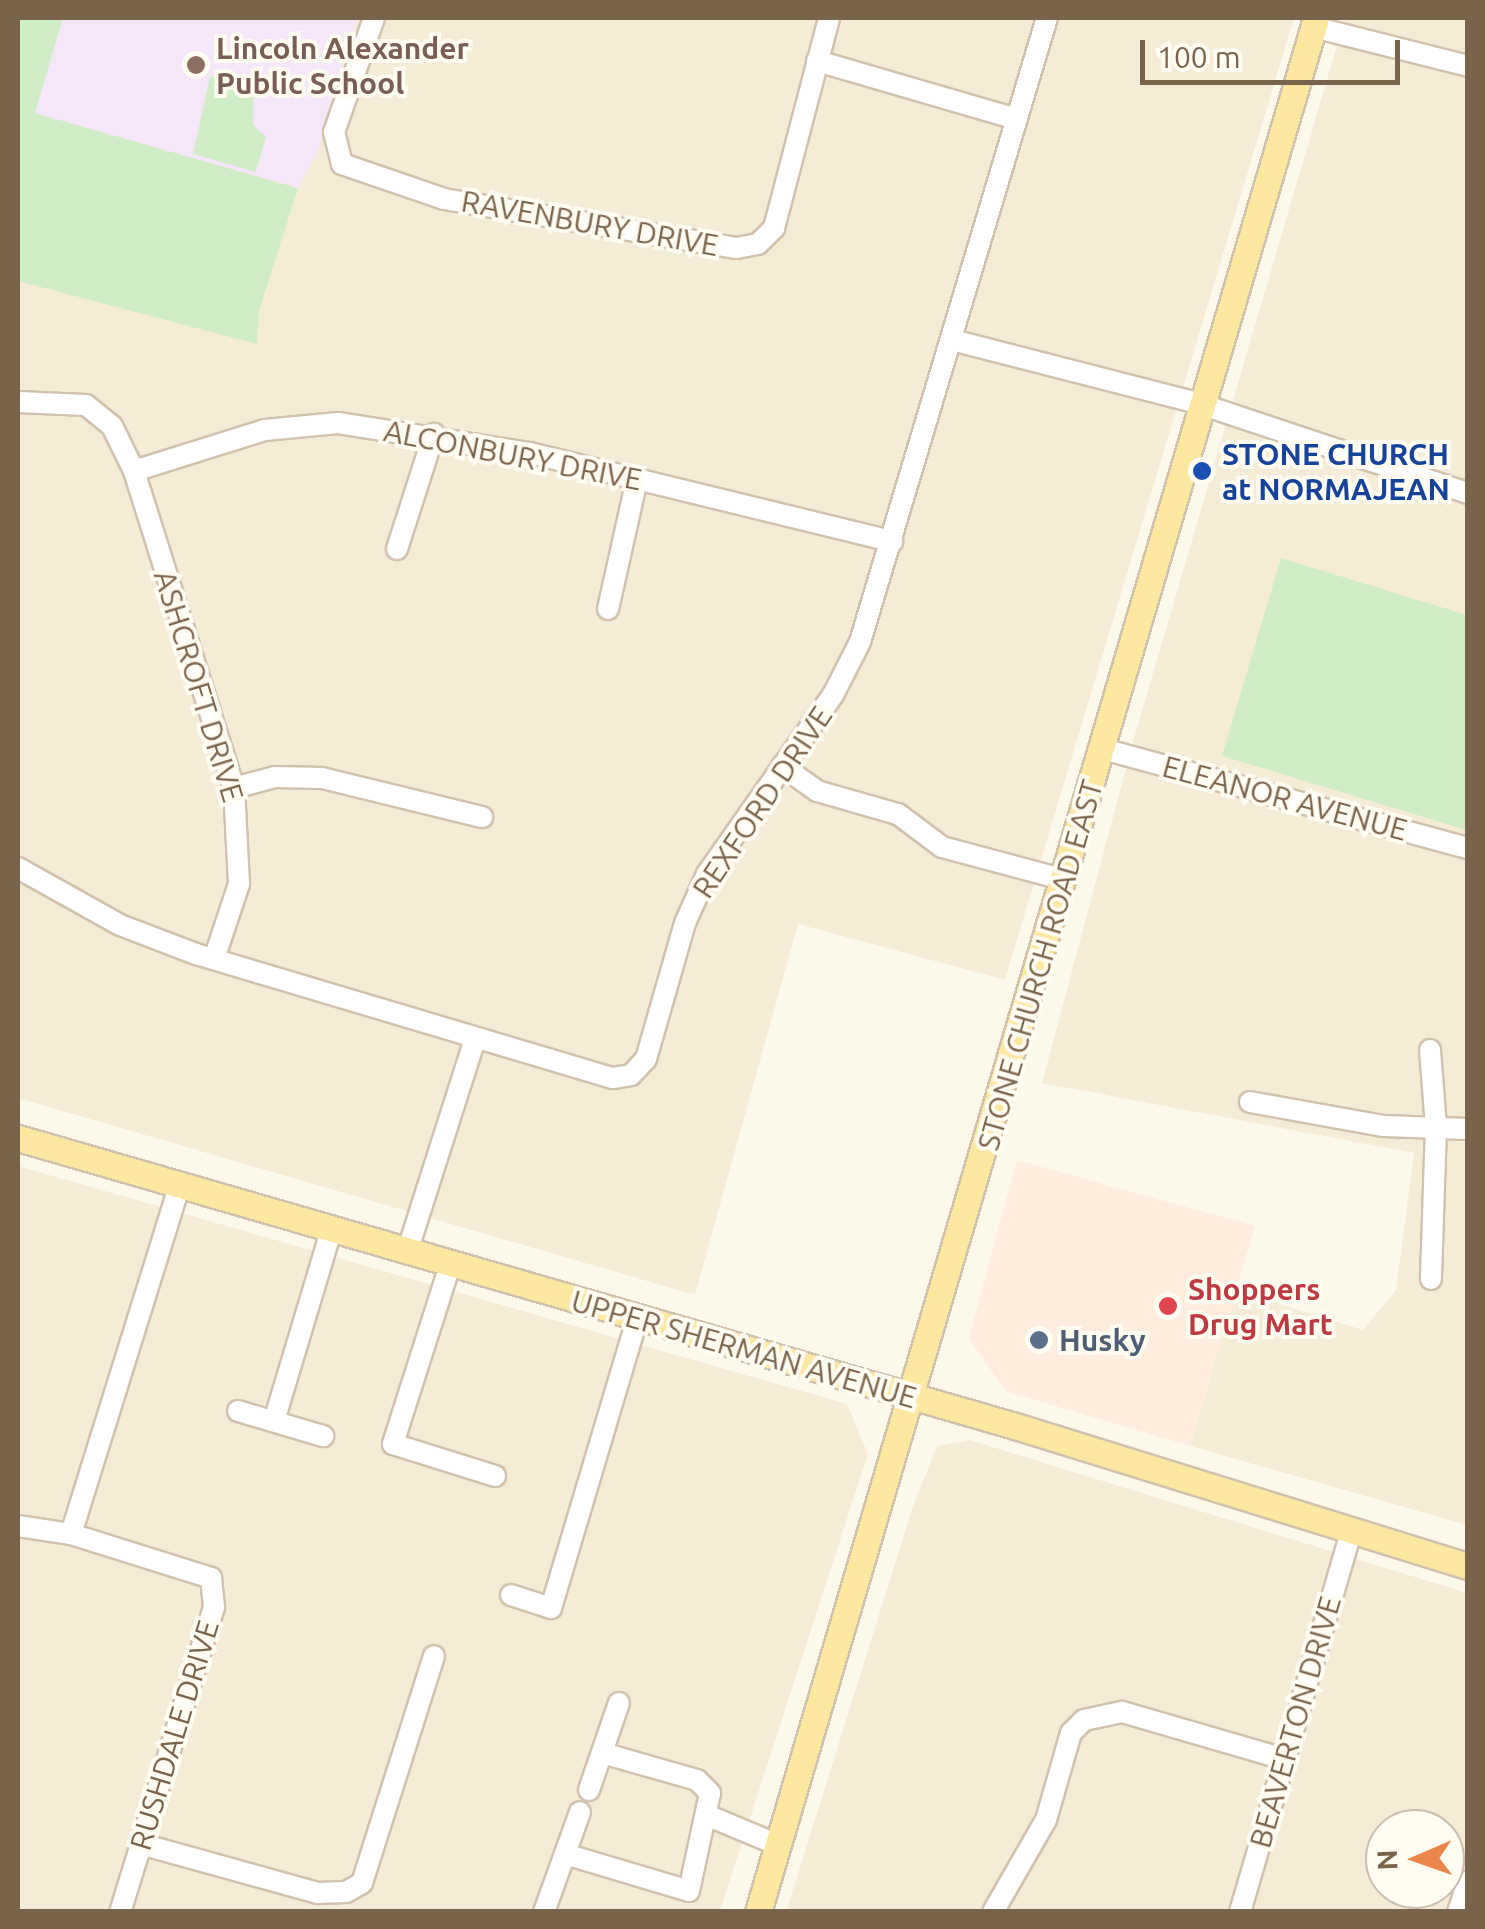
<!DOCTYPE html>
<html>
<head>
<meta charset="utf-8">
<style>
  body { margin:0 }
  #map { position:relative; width:1485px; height:1929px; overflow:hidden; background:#fdf9ea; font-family:Ubuntu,sans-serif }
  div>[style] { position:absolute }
  .residential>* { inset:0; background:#f5ecd8 }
  .commercial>* { inset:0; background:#feecde }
  .education>* { inset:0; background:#f6e6fa }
  .green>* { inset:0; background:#d1edc7 }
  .roads { filter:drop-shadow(2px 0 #d1c2ae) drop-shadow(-2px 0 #d1c2ae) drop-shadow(0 2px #d1c2ae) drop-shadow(0 -2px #d1c2ae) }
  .minor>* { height:20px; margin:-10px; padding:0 10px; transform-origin:10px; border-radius:10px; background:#fff }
  .major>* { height:25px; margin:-12.5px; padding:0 12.5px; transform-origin:12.5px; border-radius:12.5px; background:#fde8a2 }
  .dots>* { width:28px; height:28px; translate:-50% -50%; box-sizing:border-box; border:5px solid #fffcf2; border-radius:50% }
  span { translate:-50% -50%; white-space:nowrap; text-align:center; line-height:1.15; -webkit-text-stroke:8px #fffcf2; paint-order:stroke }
  .education-label { font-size:30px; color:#785e54; font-weight:700 }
  .left { translate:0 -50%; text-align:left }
  .street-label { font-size:30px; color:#7a634b }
  .transit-label { font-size:30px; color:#164399; font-weight:700 }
  .health-label { font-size:30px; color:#be3a42; font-weight:700 }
  .service-label { font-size:30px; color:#4e5e75; font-weight:700 }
  .frame { position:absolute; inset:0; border:20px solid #7a634b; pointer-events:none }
  .north { position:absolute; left:1365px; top:1809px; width:100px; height:100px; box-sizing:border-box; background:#fffcf2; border:2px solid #cabfaf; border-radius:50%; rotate:268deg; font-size:28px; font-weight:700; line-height:40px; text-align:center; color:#7a634b }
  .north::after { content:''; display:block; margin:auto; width:35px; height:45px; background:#eb854c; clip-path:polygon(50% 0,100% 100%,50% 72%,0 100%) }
  .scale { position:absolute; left:1140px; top:40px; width:260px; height:45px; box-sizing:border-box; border:5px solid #7a634b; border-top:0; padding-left:12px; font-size:30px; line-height:35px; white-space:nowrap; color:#7a634b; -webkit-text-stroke:8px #fffcf2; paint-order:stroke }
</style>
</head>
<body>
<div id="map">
  <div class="residential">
    <div style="clip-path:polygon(18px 18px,1294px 18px,1005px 980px,798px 924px,695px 1295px,18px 1098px)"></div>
    <div style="clip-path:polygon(1345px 18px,1467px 18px,1467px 1525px,1190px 1446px,1236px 1290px,1363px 1330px,1396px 1290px,1414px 1153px,1042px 1083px,1134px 738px)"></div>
    <div style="clip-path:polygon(18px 1166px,847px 1404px,868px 1454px,720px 1911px,18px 1911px)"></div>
    <div style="clip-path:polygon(evenodd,970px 1440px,1467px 1593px,1467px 1911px,786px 1912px,913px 1506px,937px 1446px,970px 1440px,1385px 1829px,1445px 1829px,1445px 1889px,1385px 1889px,1385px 1829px)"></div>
  </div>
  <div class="commercial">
    <div style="clip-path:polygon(1017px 1160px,1255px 1226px,1190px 1446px,1005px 1391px,969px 1338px)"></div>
  </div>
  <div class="education">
    <div style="clip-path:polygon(63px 18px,357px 18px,318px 150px,298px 188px,34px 113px)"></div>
  </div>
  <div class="green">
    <div style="clip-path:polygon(18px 18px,63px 18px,35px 113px,298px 188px,259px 311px,257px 344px,18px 281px)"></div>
    <div style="clip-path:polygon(210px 76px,254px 88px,253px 125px,266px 137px,256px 172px,193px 154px)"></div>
    <div style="clip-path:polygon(1281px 558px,1467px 615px,1467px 830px,1222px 756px)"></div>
  </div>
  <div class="roads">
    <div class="minor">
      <div style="left:374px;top:18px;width:121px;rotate:109.3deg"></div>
      <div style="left:334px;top:132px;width:33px;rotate:76deg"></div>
      <div style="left:342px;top:164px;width:108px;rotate:18.9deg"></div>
      <div style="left:444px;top:199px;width:297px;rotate:9.5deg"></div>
      <div style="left:737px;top:248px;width:21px;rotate:-11deg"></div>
      <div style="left:758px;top:244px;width:23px;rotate:-45deg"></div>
      <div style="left:774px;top:228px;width:217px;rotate:-75.3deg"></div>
      <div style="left:1313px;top:27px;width:160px;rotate:14.1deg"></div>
      <div style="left:817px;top:61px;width:208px;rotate:16.2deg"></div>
      <div style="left:952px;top:340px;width:250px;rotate:14.4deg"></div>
      <div style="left:1194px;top:402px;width:289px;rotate:18.4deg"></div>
      <div style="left:18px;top:402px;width:68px;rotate:2.5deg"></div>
      <div style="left:86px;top:405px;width:33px;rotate:39deg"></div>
      <div style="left:112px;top:426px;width:50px;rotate:63.9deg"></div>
      <div style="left:134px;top:471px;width:332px;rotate:72.5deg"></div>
      <div style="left:234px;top:788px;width:96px;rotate:87deg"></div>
      <div style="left:239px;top:884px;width:79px;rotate:108.4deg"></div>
      <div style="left:134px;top:471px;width:137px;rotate:-17.4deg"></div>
      <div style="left:265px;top:430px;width:73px;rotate:-5.5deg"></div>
      <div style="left:338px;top:423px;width:194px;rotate:8.9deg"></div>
      <div style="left:530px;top:453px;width:373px;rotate:13.7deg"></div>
      <div style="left:397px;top:549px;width:121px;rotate:-72.2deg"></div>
      <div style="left:608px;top:609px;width:133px;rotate:-77.4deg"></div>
      <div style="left:1103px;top:749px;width:378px;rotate:15.2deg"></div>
      <div style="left:782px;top:766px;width:43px;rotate:35.5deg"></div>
      <div style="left:817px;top:791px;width:84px;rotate:15.9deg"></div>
      <div style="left:898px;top:814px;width:55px;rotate:36.9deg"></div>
      <div style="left:942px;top:847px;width:127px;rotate:15deg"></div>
      <div style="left:234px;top:788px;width:42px;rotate:-15deg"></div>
      <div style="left:275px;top:777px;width:47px;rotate:1.2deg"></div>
      <div style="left:322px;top:778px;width:165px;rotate:13.7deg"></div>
      <div style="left:18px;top:868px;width:117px;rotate:29.2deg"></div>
      <div style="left:120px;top:925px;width:81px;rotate:20.9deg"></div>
      <div style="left:196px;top:954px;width:435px;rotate:16.6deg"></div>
      <div style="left:613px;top:1078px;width:18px;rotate:-9deg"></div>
      <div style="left:631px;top:1075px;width:22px;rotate:-47deg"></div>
      <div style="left:646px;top:1059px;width:141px;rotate:-74deg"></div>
      <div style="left:685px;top:923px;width:54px;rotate:-65.8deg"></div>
      <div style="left:707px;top:874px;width:219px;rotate:-54.9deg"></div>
      <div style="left:833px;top:695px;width:59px;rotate:-63deg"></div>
      <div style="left:860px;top:642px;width:651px;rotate:-73.32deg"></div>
      <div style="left:1430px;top:1050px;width:76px;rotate:85.5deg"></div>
      <div style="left:1436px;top:1126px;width:153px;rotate:91.9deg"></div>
      <div style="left:1250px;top:1102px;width:136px;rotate:10.2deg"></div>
      <div style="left:1384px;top:1126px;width:84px;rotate:2deg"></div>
      <div style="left:408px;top:1249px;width:220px;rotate:-72.3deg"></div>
      <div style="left:451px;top:1262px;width:191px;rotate:107.7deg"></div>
      <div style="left:393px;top:1444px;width:107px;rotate:17.4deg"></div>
      <div style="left:238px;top:1411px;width:89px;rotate:16.4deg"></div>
      <div style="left:274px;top:1421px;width:202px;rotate:-73.3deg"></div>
      <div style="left:18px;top:1526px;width:54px;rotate:8.6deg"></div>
      <div style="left:71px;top:1534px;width:147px;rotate:17.4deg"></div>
      <div style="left:211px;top:1578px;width:29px;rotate:84deg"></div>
      <div style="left:214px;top:1607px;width:319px;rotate:107.1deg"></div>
      <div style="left:71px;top:1534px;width:366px;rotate:-72.7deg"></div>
      <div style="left:511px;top:1595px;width:42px;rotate:18deg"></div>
      <div style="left:551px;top:1608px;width:302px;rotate:-73.4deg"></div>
      <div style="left:589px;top:1790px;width:92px;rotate:-71deg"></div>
      <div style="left:709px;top:1816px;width:75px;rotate:22.8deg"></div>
      <div style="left:141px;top:1844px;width:184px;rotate:15.5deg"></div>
      <div style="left:318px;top:1893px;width:28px;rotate:-2deg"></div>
      <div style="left:346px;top:1892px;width:18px;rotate:-29deg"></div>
      <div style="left:362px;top:1883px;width:238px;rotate:-72.4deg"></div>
      <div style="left:565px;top:1854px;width:129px;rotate:16.6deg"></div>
      <div style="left:689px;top:1891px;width:100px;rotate:-77.9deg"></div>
      <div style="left:710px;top:1793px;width:18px;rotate:-135deg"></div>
      <div style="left:697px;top:1780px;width:99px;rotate:-164.1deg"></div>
      <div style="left:544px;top:1912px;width:106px;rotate:-70.2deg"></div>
      <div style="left:993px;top:1912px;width:106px;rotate:-60.1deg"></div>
      <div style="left:1046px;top:1820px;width:91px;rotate:-74deg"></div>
      <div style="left:1071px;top:1733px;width:18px;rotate:-45deg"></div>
      <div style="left:1084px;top:1720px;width:39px;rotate:-12deg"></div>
      <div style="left:1122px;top:1712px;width:169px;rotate:16.2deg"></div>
      <div style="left:1240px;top:1912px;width:395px;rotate:-73.7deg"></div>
      <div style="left:1458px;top:1912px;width:32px;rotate:-72deg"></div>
    </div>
    <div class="major">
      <div style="left:18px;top:1138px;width:1038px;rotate:16.11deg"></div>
      <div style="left:1015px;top:1426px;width:474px;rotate:17.2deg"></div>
      <div style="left:758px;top:1912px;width:1974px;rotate:-73.58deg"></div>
    </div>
  </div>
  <div class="dots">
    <div style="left:196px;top:65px;background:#8d6e63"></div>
    <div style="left:1202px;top:471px;background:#1a4fb4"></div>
    <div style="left:1168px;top:1306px;background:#e0444e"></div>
    <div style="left:1039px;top:1340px;background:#5c6f8a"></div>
  </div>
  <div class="education-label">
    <span class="left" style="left:216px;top:65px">Lincoln Alexander<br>Public School</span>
  </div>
  <div class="street-label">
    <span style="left:590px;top:223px;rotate:10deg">RAVENBURY DRIVE</span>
    <span style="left:513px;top:455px;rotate:11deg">ALCONBURY DRIVE</span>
    <span style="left:199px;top:686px;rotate:73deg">ASHCROFT DRIVE</span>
    <span style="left:1285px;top:798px;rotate:15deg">ELEANOR AVENUE</span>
    <span style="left:762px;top:802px;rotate:-56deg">REXFORD DRIVE</span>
    <span style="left:1040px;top:965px;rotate:-74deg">STONE CHURCH ROAD EAST</span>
    <span style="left:744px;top:1349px;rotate:16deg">UPPER SHERMAN AVENUE</span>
    <span style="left:1295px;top:1722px;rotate:-74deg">BEAVERTON DRIVE</span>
    <span style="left:174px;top:1735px;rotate:-73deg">RUSHDALE DRIVE</span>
  </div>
  <div class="transit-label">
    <span class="left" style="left:1222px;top:471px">STONE CHURCH<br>at NORMAJEAN</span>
  </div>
  <div class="health-label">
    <span class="left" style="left:1188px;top:1306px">Shoppers<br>Drug Mart</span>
  </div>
  <div class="service-label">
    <span class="left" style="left:1059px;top:1340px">Husky</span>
  </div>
  <div class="frame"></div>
  <div class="north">N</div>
  <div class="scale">100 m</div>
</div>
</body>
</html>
